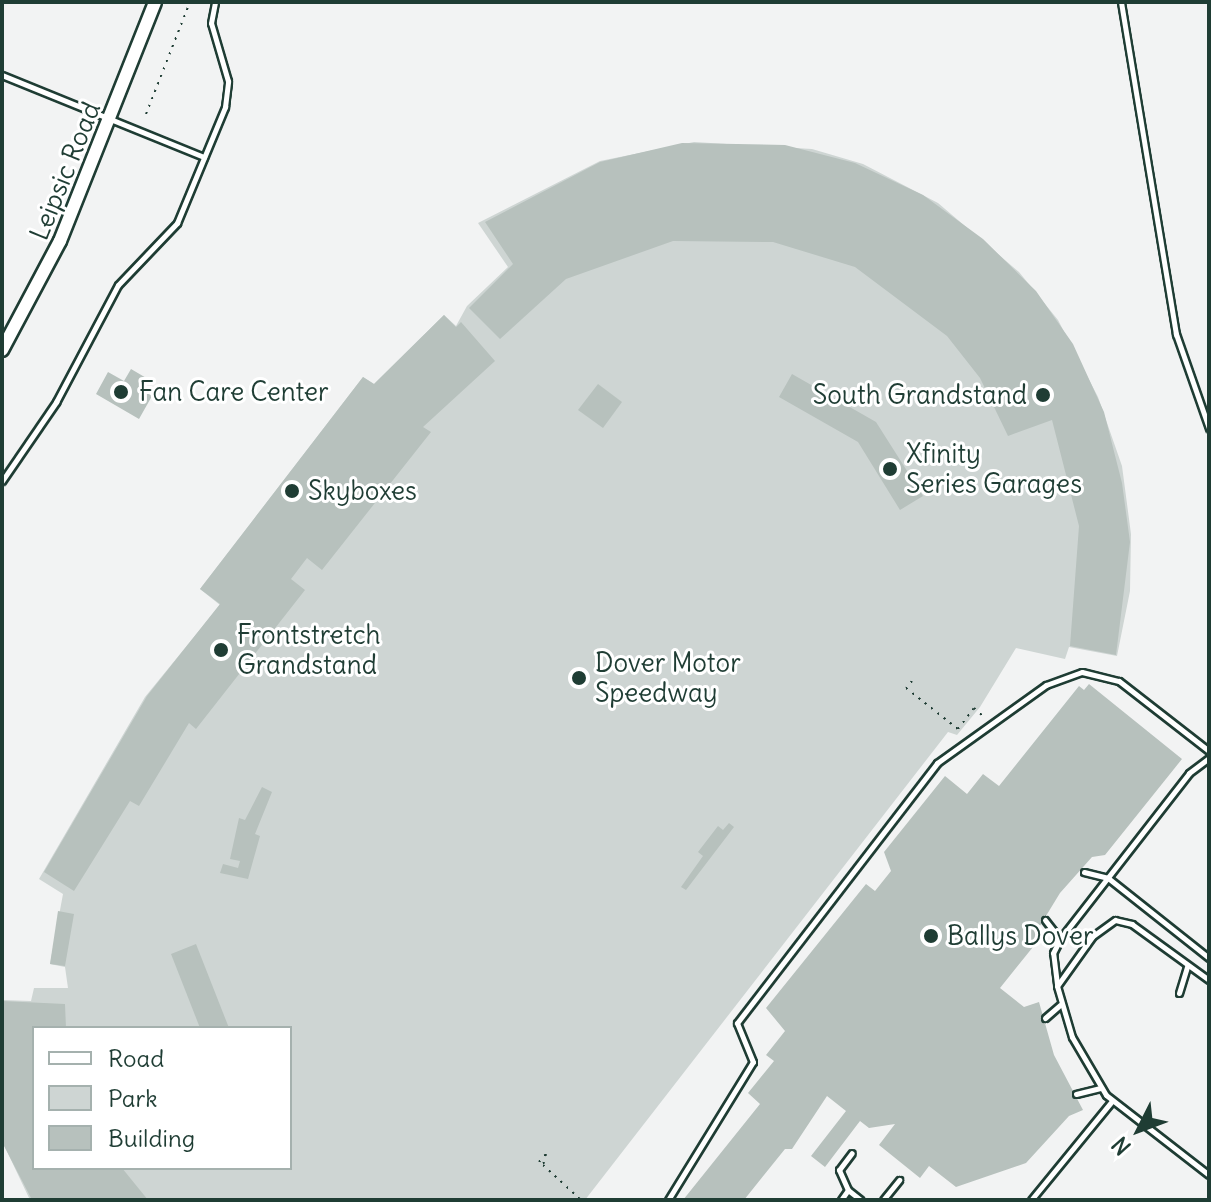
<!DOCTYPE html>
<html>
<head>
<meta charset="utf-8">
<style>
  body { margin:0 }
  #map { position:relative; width:1211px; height:1202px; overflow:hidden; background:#f2f3f3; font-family:Delius,sans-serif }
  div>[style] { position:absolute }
  .green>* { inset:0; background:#ced5d3 }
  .building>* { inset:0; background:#b7c1bd }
  .path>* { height:2px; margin-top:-1px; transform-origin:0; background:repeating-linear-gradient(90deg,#1f3d34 0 2px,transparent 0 8px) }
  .roads { filter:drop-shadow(2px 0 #1f3d34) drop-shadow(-2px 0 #1f3d34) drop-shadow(0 2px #1f3d34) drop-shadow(0 -2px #1f3d34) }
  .service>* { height:5px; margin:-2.5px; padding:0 2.5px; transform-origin:2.5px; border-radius:2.5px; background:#fff }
  .tertiary>* { height:12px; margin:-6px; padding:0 6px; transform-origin:6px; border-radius:6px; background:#fff }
  .dots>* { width:22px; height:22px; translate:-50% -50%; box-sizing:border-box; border:4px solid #fff; border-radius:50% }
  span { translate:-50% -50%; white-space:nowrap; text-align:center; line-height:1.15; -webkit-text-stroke:6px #fff; paint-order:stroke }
  .street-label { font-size:26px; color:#1f3d34 }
  .poi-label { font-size:26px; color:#1f3d34 }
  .left { translate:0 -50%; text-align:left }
  .right { translate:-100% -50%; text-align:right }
  .frame { position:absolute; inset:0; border:4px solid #1f3d34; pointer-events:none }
  .legend { position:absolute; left:32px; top:1026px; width:260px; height:144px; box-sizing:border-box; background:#fff; border:2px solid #a5b1ae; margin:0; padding:10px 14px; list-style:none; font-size:24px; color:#1f3d34 }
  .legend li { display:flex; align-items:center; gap:16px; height:40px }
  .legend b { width:40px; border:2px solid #a5b1ae }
  .north { position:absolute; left:1099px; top:1090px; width:80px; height:80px; -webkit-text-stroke:6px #fff; paint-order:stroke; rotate:228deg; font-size:22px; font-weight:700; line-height:32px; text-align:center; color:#1f3d34 }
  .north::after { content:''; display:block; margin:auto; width:28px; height:36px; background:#1f3d34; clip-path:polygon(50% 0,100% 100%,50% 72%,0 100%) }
</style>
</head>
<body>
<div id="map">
  <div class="green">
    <div style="clip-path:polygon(evenodd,694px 142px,812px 149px,863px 164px,938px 203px,1019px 272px,1058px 320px,1098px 397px,1122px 466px,1131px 534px,1130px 591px,1117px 656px,1069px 647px,1065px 659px,1016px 648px,980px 707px,957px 735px,948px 732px,585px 1200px,30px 1200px,2px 1141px,2px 1000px,31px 1001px,34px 988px,68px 988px,65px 967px,50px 964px,63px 894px,39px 879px,145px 697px,220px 605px,200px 589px,363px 377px,374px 384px,444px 315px,456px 326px,467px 306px,508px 267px,478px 223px,600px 161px,694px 142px,34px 1028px,290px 1028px,290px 1168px,34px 1168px,34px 1028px)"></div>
  </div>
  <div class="building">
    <div style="clip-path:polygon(682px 143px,785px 145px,855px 163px,923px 195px,983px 239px,1036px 291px,1073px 344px,1104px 412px,1122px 483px,1130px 542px,1116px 655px,1070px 646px,1079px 526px,1052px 420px,1008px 436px,980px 378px,947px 336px,855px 267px,773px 242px,673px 241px,566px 279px,500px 339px,469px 308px,513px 264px,485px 222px,600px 162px)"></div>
    <div style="clip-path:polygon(444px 315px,456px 327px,461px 322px,495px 361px,423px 427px,431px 432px,322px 570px,307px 558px,291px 579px,305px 590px,196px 729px,189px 723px,139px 806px,130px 801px,74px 891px,44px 872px,147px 696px,220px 604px,200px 589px,363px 377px,374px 384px)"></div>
    <div style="clip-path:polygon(131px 369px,148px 379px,142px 390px,152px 396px,139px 419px,96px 394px,108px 372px,124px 381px)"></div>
    <div style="clip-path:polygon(792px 374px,876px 422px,923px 496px,900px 510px,858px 442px,779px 397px)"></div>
    <div style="clip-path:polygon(598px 384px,622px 402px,603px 428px,578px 410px)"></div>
    <div style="clip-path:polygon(1089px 684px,1182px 759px,1105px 855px,1092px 857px,1060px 893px,1038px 929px,1037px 942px,1000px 988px,1024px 1007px,1039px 1002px,1054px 1055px,1083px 1110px,1069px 1116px,1026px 1163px,956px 1187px,929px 1166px,920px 1178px,879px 1145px,895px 1124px,869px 1128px,860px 1121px,825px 1167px,811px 1156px,846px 1111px,827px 1096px,792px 1149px,785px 1149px,744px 1200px,683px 1200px,760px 1104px,748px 1093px,774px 1061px,766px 1055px,785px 1031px,766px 1008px,866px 884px,875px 891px,891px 871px,884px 852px,945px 776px,967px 794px,983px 774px,999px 786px,1079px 686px,1084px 690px)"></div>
    <div style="clip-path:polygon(262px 787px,272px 792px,255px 834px,260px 836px,248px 879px,220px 873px,223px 864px,238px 868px,240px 861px,230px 859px,239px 818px,245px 820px)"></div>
    <div style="clip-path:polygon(729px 823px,734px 827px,686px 890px,681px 887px,703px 856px,698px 852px,718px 826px,723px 830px)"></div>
    <div style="clip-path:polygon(58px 911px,74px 914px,65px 966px,50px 964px)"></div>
    <div style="clip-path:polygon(196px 944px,229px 1028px,200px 1028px,171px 954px)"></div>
    <div style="clip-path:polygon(2px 1001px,65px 1004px,66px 1028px,34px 1028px,34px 1168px,122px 1168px,148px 1200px,32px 1200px,2px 1142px)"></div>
  </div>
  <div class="path">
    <div style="left:146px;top:114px;width:120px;rotate:-68.6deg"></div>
    <div style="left:912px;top:681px;width:9px;rotate:131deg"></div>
    <div style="left:906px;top:688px;width:66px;rotate:38.3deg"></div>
    <div style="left:958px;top:729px;width:26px;rotate:-53deg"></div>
    <div style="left:974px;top:708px;width:15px;rotate:42deg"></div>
    <div style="left:539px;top:1162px;width:11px;rotate:-49deg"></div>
    <div style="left:546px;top:1154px;width:11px;rotate:105deg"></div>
    <div style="left:543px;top:1165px;width:52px;rotate:42.6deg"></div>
  </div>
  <div class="roads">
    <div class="service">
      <div style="left:1121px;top:2px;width:337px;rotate:80.6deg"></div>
      <div style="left:1176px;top:334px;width:100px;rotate:70.7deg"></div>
      <div style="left:2px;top:75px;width:218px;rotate:22.1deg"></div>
      <div style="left:2px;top:481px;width:96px;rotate:-55.6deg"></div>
      <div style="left:56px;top:402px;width:132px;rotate:-62.1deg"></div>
      <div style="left:118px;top:285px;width:86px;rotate:-46.4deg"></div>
      <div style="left:177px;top:223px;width:126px;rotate:-67.5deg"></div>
      <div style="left:225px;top:107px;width:26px;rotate:-83deg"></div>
      <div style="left:228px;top:81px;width:60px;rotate:-106.3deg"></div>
      <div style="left:211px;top:23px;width:21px;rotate:-79deg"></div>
      <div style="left:1084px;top:872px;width:25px;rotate:14deg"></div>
      <div style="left:1108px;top:878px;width:129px;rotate:38.4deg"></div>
      <div style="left:1045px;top:920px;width:24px;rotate:52deg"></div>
      <div style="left:1209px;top:980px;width:95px;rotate:-144deg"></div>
      <div style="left:1132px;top:924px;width:17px;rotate:-167deg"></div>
      <div style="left:1115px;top:920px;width:29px;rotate:144deg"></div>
      <div style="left:1092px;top:937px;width:60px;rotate:125.5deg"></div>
      <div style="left:1057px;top:986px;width:53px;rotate:73.6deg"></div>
      <div style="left:1072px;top:1037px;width:67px;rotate:59.6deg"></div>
      <div style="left:1106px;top:1095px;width:130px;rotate:37.8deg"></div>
      <div style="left:1057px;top:984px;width:31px;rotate:-97deg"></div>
      <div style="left:1053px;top:953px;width:16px;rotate:-63deg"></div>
      <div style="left:1060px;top:939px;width:210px;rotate:-52.1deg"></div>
      <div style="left:1189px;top:773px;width:25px;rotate:-37deg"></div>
      <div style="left:1179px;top:993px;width:28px;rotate:-73deg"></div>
      <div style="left:1045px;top:1018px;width:20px;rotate:-41deg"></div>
      <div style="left:1076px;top:1094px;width:25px;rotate:-14deg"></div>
      <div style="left:848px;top:1190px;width:22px;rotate:-114deg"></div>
      <div style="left:839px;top:1170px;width:21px;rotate:-53deg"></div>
      <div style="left:668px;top:1200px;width:162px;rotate:-58.4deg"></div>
      <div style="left:753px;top:1062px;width:42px;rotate:-112.3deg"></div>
      <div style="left:737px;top:1023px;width:328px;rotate:-52.4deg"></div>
      <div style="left:937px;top:763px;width:134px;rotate:-35.6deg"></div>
      <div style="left:1046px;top:685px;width:38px;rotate:-20deg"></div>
      <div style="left:1082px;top:672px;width:38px;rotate:14deg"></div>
      <div style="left:1119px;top:681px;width:114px;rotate:37.9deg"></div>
      <div style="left:841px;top:1200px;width:12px;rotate:-55deg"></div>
      <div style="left:848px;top:1190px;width:16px;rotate:38deg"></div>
      <div style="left:883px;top:1200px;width:26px;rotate:-51deg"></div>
      <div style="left:1031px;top:1200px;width:128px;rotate:-50.7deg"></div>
    </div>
    <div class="tertiary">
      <div style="left:2px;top:350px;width:123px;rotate:-62deg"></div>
      <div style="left:60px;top:241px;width:257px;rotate:-68.3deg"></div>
    </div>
  </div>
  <div class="dots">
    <div style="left:121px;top:392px;background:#1f3d34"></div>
    <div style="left:1043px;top:395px;background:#1f3d34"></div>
    <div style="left:890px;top:469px;background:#1f3d34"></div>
    <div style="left:292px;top:491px;background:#1f3d34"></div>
    <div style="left:221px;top:650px;background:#1f3d34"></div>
    <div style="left:579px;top:678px;background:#1f3d34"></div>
    <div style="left:931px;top:936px;background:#1f3d34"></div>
  </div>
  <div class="street-label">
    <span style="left:65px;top:171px;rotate:-68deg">Leipsic Road</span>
  </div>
  <div class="poi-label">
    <span class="left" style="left:139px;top:392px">Fan Care Center</span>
    <span class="right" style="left:1027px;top:395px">South Grandstand</span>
    <span class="left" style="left:906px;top:469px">Xfinity<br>Series Garages</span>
    <span class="left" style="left:308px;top:491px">Skyboxes</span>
    <span class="left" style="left:237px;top:650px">Frontstretch<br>Grandstand</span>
    <span class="left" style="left:595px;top:678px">Dover Motor<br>Speedway</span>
    <span class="left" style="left:947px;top:936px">Ballys Dover</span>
  </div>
  <div class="frame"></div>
  <ul class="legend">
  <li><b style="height:10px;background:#fff"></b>Road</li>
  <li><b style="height:22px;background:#ced5d3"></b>Park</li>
  <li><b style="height:22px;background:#b7c1bd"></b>Building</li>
  </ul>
  <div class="north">N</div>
</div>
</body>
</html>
